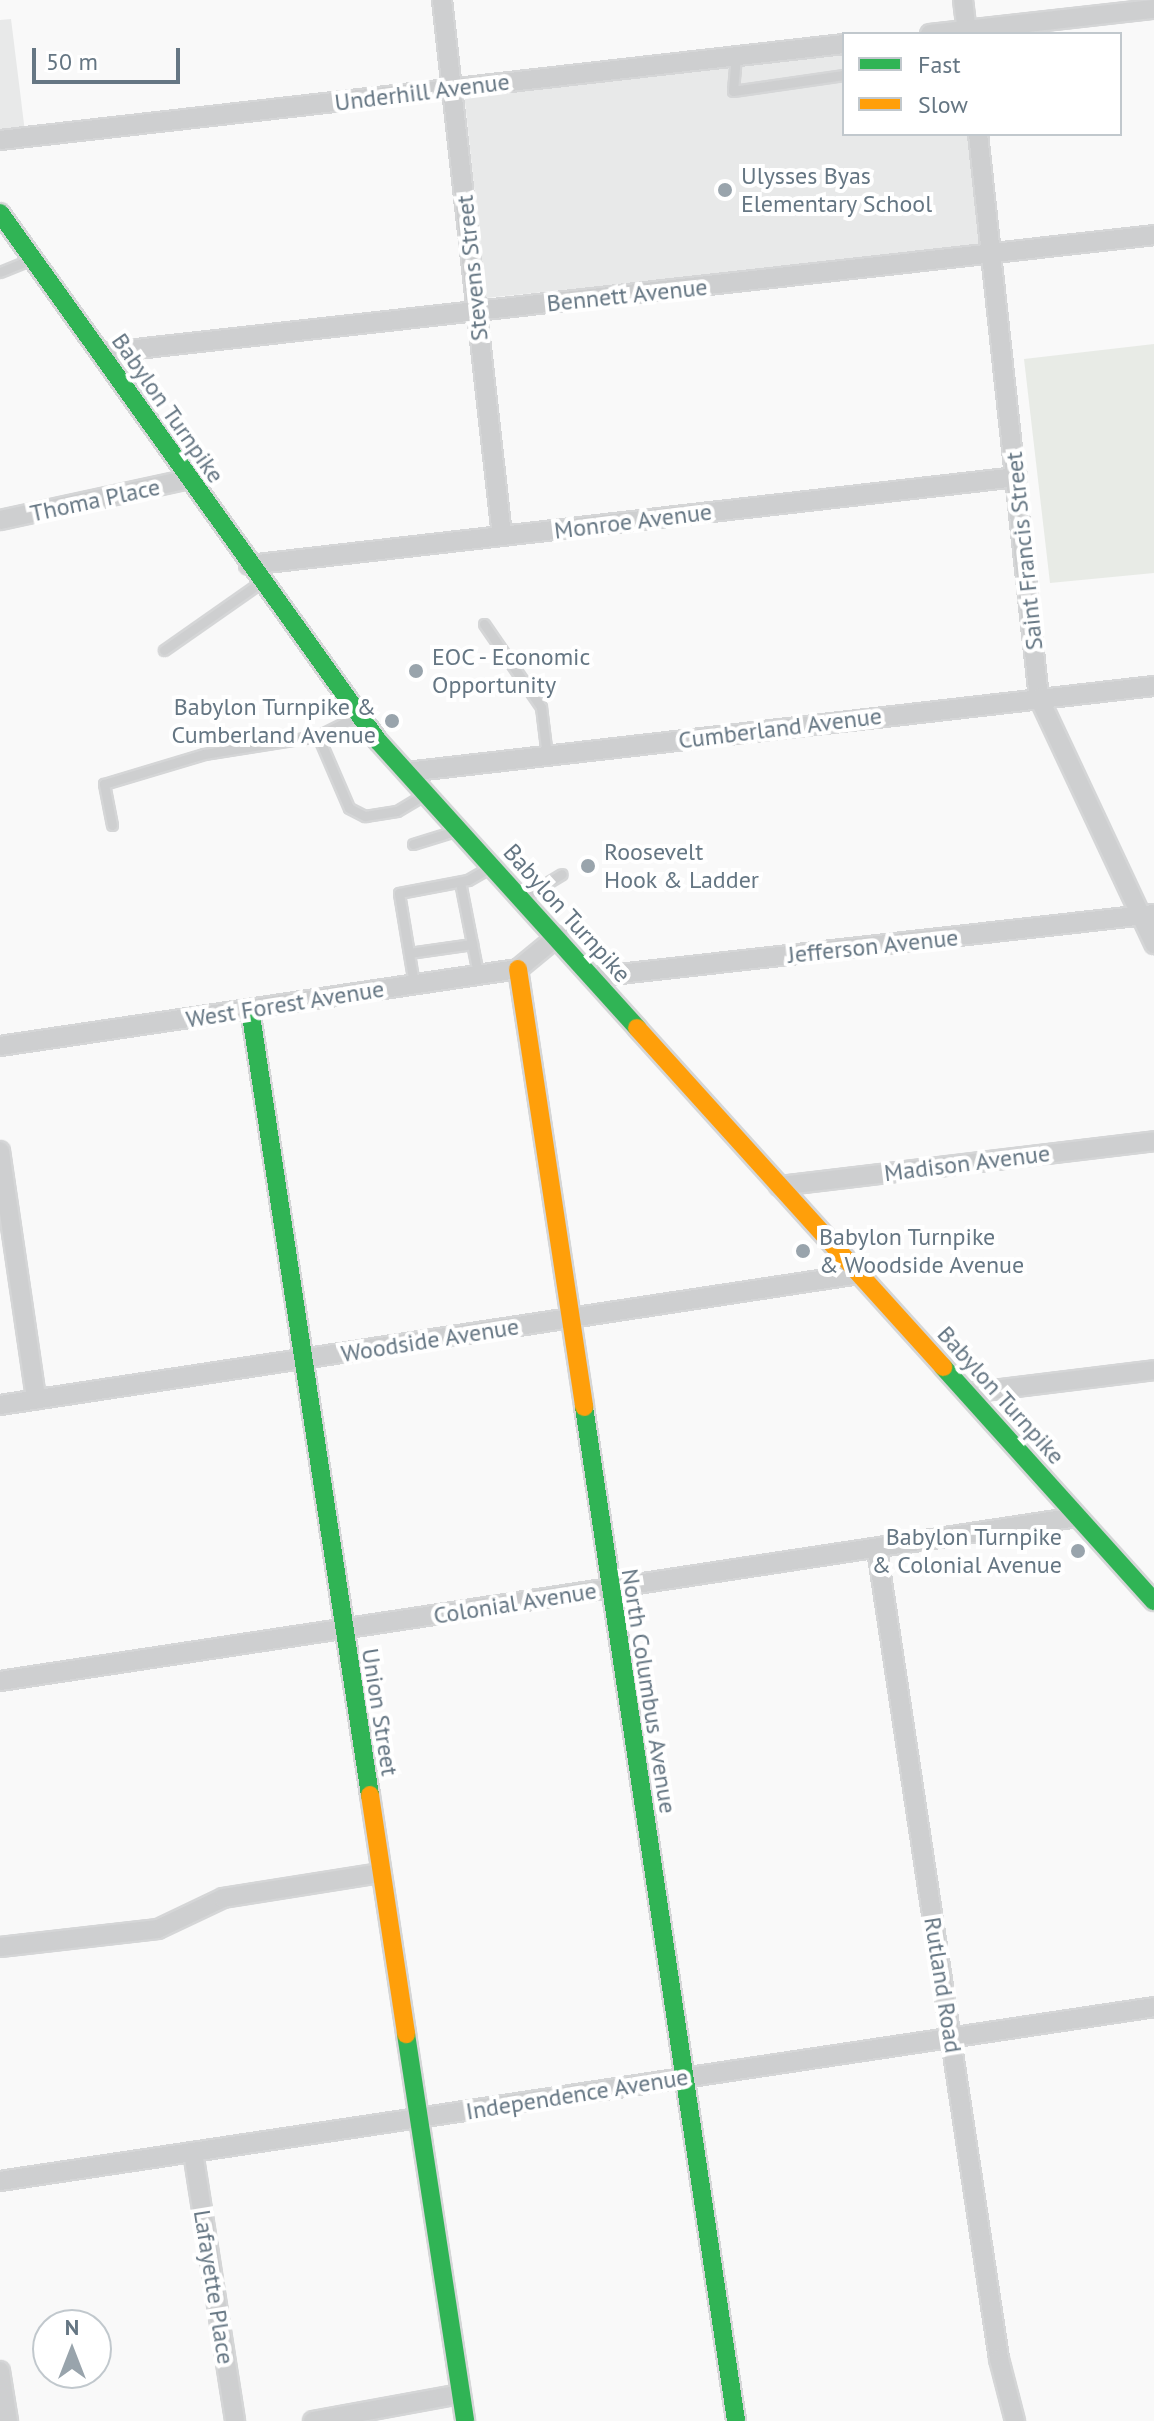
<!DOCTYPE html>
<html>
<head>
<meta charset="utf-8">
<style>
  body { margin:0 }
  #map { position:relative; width:1154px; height:2421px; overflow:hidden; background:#f9f9f9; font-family:"PT Sans",sans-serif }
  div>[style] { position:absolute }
  .built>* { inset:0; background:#e8e9e9 }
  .green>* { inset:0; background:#e8ebe6 }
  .roads { filter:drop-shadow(2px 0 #d5d6d7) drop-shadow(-2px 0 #d5d6d7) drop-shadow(0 2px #d5d6d7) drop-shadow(0 -2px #d5d6d7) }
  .lane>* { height:9px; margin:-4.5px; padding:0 4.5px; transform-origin:4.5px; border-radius:4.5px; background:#cecfd0 }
  .street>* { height:18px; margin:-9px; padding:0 9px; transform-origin:9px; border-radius:9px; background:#cecfd0 }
  .fast>* { height:18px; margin:-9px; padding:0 9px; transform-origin:9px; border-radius:9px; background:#30b455 }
  .slow>* { height:18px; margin:-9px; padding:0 9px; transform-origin:9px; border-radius:9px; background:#ff9f0a }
  .dots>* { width:22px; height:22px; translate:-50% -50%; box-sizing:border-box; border:4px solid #fff; border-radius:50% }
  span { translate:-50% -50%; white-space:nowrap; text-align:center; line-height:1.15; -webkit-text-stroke:8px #fff; paint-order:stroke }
  .street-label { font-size:24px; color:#657683 }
  .poi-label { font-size:24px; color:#657683 }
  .left { translate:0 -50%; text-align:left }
  .right { translate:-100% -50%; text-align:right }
  .legend { position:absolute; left:842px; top:32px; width:280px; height:104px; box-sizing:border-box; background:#fff; border:2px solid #c1c8cd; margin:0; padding:10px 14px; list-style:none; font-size:24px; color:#657683 }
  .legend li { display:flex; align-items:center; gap:16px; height:40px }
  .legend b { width:40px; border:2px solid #c1c8cd }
  .north { position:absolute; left:32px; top:2309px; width:80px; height:80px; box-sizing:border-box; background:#fff; border:2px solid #c1c8cd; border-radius:50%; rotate:0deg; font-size:22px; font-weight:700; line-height:32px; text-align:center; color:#657683 }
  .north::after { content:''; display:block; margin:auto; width:28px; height:36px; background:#99a4ac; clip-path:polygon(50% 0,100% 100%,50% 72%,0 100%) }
  .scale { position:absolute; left:32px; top:48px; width:148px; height:36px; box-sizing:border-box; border:4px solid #657683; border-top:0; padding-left:10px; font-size:24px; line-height:28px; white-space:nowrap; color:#657683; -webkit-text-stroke:6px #fff; paint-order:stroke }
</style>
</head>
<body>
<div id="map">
  <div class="built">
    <div style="clip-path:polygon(11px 19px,25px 132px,0 135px,0 20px)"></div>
    <div style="clip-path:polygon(844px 49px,844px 134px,970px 134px,983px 247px,486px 298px,464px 93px)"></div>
  </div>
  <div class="green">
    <div style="clip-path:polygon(1154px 344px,1154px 573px,1050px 583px,1024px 359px)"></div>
  </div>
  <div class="roads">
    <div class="lane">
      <div style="left:736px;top:56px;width:35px;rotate:95deg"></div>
      <div style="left:733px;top:91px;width:112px;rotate:-8.2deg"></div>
      <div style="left:0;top:272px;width:31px;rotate:-22deg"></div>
      <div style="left:484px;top:624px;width:101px;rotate:55.5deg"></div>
      <div style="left:541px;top:707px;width:49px;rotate:83deg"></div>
      <div style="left:164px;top:650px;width:118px;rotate:-35deg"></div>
      <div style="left:318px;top:736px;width:45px;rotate:-26.6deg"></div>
      <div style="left:112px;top:825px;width:42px;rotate:-101deg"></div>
      <div style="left:104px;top:784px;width:104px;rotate:-16.7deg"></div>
      <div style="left:204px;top:754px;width:115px;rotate:-9deg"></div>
      <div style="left:318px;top:736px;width:78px;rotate:66.7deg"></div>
      <div style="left:349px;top:808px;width:18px;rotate:27deg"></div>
      <div style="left:365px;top:816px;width:32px;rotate:-9deg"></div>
      <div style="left:397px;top:811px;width:29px;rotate:-31deg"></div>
      <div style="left:413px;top:844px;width:44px;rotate:-17.2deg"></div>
      <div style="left:460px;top:882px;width:94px;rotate:78.9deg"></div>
      <div style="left:524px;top:897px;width:44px;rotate:-31.2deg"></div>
      <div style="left:409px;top:953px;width:64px;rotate:-8.1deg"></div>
      <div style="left:414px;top:984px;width:92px;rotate:-99.4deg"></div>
      <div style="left:399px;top:893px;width:70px;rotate:-10.7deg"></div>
      <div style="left:468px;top:880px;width:22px;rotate:-30deg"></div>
    </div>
    <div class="street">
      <div style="left:442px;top:0;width:539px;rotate:83.61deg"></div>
      <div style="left:963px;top:0;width:34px;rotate:83deg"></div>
      <div style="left:930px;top:34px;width:225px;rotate:-6.4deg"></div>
      <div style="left:978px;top:134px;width:567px;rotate:83.83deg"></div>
      <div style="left:1039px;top:698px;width:272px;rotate:64.9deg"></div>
      <div style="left:0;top:140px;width:849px;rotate:-6.49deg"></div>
      <div style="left:101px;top:353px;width:1060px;rotate:-6.39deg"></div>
      <div style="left:0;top:520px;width:193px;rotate:-12.2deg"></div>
      <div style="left:249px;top:565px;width:773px;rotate:-6.54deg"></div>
      <div style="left:407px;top:772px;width:752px;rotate:-6.57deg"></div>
      <div style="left:593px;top:977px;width:565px;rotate:-6.41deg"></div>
      <div style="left:0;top:1046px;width:524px;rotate:-8.46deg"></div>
      <div style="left:518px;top:969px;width:52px;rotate:-39.5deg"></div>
      <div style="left:0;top:1151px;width:251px;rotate:81.7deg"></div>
      <div style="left:779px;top:1186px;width:378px;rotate:-6.8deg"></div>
      <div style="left:968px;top:1393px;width:187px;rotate:-7deg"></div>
      <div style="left:0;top:1405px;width:869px;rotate:-8.67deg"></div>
      <div style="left:877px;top:1549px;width:819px;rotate:81.43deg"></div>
      <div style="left:999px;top:2359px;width:64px;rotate:75.5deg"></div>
      <div style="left:0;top:1681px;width:1089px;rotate:-8.66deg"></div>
      <div style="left:0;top:1947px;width:159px;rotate:-6.5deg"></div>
      <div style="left:158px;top:1929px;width:72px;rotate:-25.5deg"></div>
      <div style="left:223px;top:1898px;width:159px;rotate:-9deg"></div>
      <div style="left:193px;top:2152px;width:272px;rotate:81.1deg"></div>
      <div style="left:0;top:2181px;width:1167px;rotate:-8.57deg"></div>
      <div style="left:0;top:2371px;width:51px;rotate:80.9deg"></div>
      <div style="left:313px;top:2421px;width:149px;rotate:-10.4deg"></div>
    </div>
    <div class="fast">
      <div style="left:0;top:213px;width:649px;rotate:54.4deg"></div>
      <div style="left:378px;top:741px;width:387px;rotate:47.9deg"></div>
      <div style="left:250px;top:1009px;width:795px;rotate:81.32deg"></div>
      <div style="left:943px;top:1367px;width:315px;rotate:48deg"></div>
      <div style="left:584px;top:1407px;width:1025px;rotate:81.47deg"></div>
      <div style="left:406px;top:2034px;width:391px;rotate:81.3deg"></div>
    </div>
    <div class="slow">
      <div style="left:518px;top:969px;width:443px;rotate:81.4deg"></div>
      <div style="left:637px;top:1028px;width:457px;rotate:47.9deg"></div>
      <div style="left:370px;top:1795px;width:242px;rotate:81.4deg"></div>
    </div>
  </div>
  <div class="dots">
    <div style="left:725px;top:190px;background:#99a4ac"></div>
    <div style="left:416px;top:671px;background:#99a4ac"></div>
    <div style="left:392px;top:721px;background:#99a4ac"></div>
    <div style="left:588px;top:866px;background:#99a4ac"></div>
    <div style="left:803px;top:1251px;background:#99a4ac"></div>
    <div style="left:1078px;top:1551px;background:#99a4ac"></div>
  </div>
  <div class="street-label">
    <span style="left:422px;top:92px;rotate:-7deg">Underhill Avenue</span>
    <span style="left:472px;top:268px;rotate:-96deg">Stevens Street</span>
    <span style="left:627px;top:295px;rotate:-6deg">Bennett Avenue</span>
    <span style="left:168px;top:408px;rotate:55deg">Babylon Turnpike</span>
    <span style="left:95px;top:500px;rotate:-12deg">Thoma Place</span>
    <span style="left:633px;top:521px;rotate:-7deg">Monroe Avenue</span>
    <span style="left:1024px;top:551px;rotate:-96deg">Saint Francis Street</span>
    <span style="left:780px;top:728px;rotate:-7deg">Cumberland Avenue</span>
    <span style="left:567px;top:913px;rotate:48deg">Babylon Turnpike</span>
    <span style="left:873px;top:946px;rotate:-6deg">Jefferson Avenue</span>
    <span style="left:285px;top:1004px;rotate:-9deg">West Forest Avenue</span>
    <span style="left:967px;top:1163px;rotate:-7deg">Madison Avenue</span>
    <span style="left:430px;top:1340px;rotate:-9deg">Woodside Avenue</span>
    <span style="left:1001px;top:1395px;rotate:48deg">Babylon Turnpike</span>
    <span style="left:515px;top:1603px;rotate:-9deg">Colonial Avenue</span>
    <span style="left:649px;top:1691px;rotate:81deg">North Columbus Avenue</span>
    <span style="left:380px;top:1712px;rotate:81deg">Union Street</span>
    <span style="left:943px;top:1985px;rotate:81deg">Rutland Road</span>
    <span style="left:577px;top:2094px;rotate:-9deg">Independence Avenue</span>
    <span style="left:214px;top:2287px;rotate:81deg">Lafayette Place</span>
  </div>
  <div class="poi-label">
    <span class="left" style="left:741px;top:190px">Ulysses Byas<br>Elementary School</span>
    <span class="left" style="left:432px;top:671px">EOC - Economic<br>Opportunity</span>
    <span class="right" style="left:376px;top:721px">Babylon Turnpike &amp;<br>Cumberland Avenue</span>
    <span class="left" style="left:604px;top:866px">Roosevelt<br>Hook &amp; Ladder</span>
    <span class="left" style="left:819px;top:1251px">Babylon Turnpike<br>&amp; Woodside Avenue</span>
    <span class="right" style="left:1062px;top:1551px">Babylon Turnpike<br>&amp; Colonial Avenue</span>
  </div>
  <ul class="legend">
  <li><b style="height:10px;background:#30b455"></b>Fast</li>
  <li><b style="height:10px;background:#ff9f0a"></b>Slow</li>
  </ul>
  <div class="north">N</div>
  <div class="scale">50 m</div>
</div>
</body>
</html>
